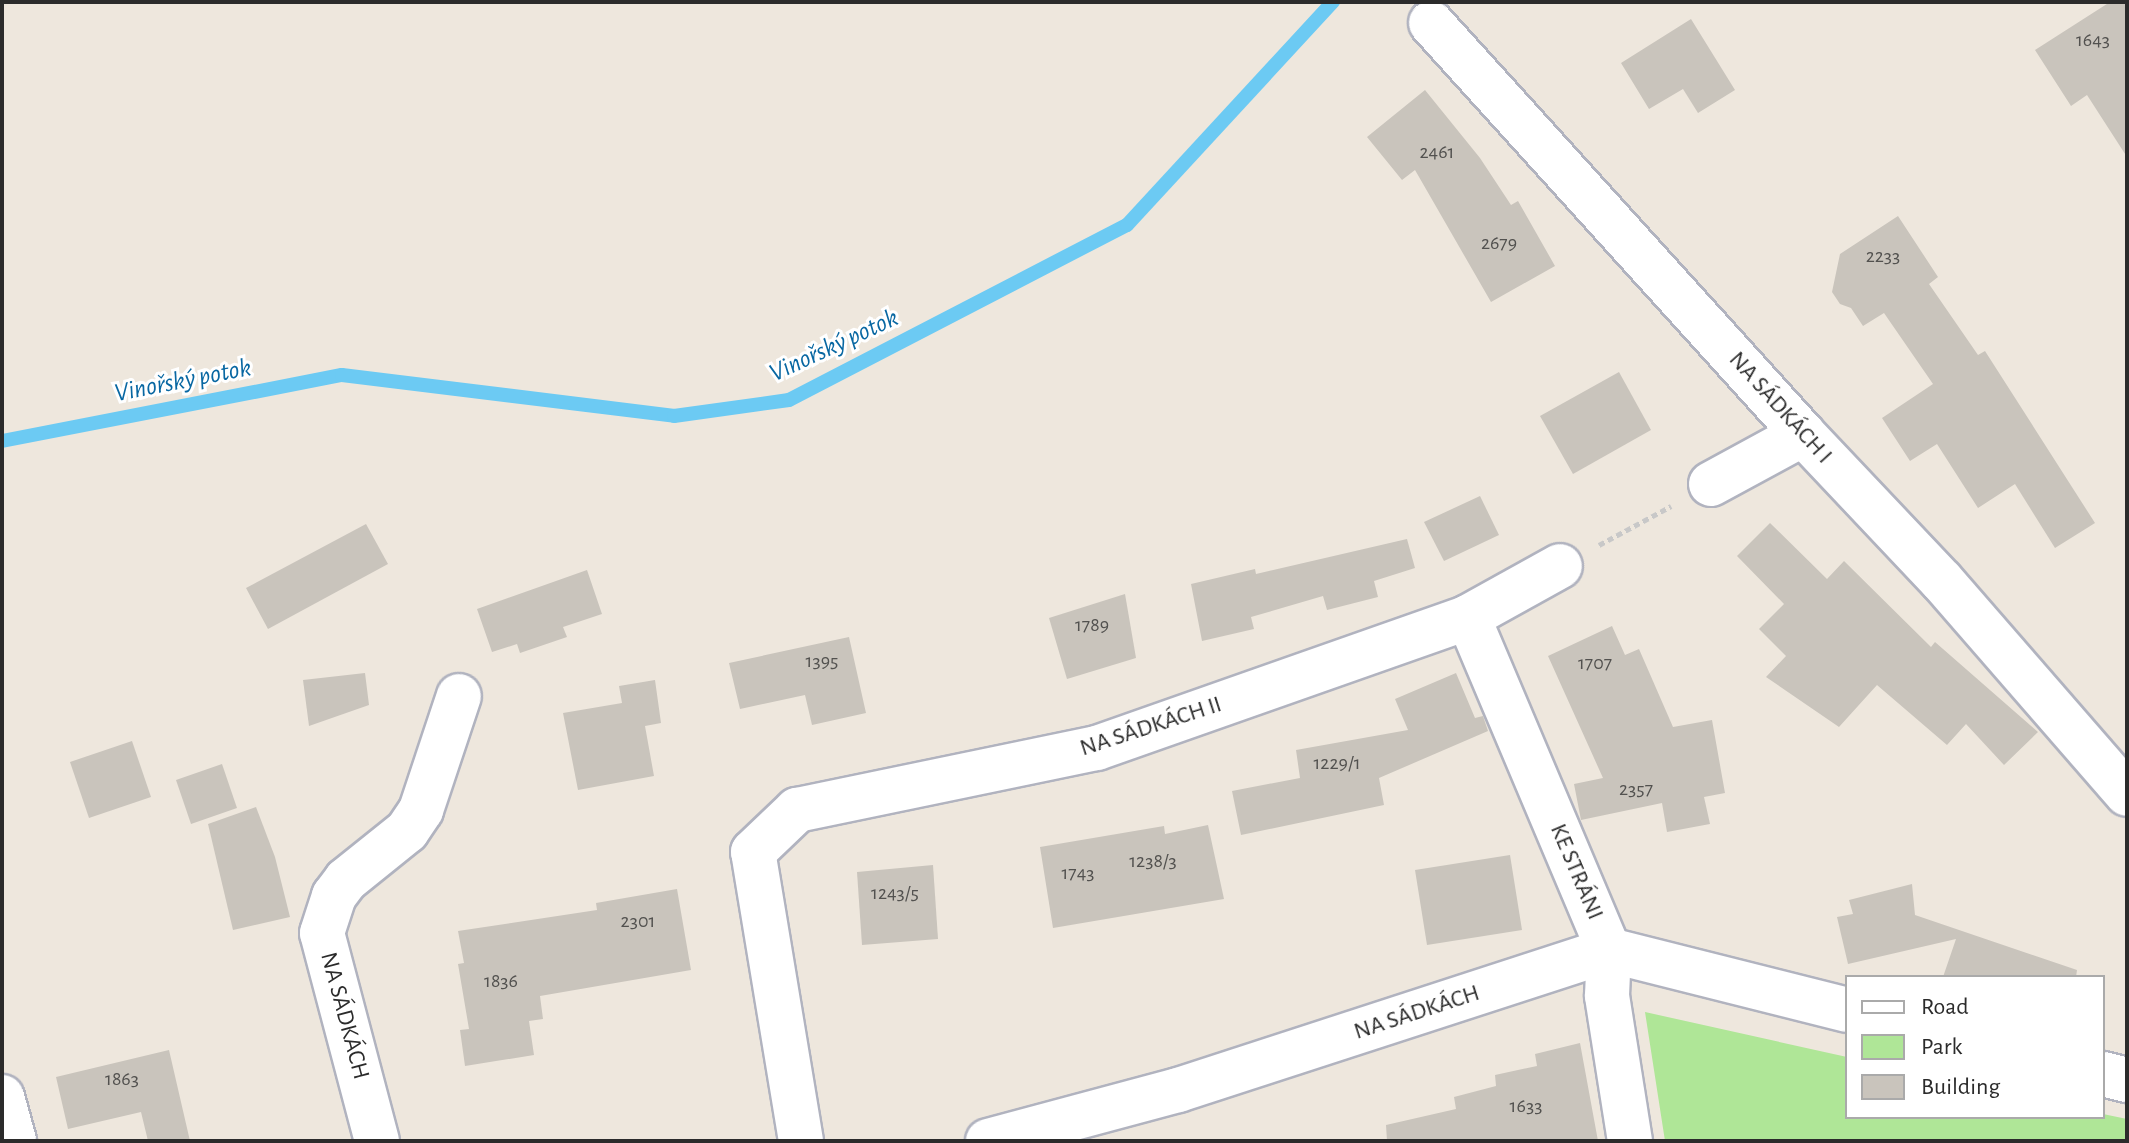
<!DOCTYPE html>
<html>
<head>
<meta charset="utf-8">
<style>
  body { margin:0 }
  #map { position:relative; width:2129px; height:1143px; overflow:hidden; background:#eee7dd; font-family:"Alegreya Sans",sans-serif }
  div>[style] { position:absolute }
  .green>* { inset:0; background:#afe697 }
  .stream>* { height:14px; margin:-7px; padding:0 7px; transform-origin:7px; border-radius:7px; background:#6ccaf3 }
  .building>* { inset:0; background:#c9c4bc }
  .path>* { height:5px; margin-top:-2.5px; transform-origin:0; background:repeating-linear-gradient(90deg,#c8c8c8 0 6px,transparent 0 10px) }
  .roads { filter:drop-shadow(2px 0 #b1b3bf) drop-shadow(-2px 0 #b1b3bf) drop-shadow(0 2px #b1b3bf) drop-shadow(0 -2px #b1b3bf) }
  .minor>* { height:44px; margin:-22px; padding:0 22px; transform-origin:22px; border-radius:22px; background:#fff }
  span { translate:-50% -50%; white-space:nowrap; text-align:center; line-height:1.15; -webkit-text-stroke:6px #fff; paint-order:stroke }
  .number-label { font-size:20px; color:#52514f }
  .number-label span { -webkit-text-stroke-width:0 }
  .street-label { font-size:24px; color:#2b2b2b }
  .water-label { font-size:26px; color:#0867a2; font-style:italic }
  .frame { position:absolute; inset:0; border:4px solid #2b2b2b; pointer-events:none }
  .legend { position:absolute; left:1845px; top:975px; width:260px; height:144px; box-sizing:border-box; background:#fff; border:2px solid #aaa; margin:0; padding:10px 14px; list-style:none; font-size:24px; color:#2b2b2b }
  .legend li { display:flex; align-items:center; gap:16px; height:40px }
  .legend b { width:40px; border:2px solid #aaa }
</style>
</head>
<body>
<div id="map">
  <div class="green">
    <div style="clip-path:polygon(1645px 1012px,1847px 1057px,1847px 1117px,2103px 1117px,2103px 1114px,2127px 1119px,2127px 1141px,1665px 1141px)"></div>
  </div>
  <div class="stream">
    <div style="left:2px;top:441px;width:346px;rotate:-11deg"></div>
    <div style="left:342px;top:375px;width:335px;rotate:7deg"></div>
    <div style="left:674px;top:416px;width:116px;rotate:-7.9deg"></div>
    <div style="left:789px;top:400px;width:381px;rotate:-27.4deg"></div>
    <div style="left:1127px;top:225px;width:304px;rotate:-47.3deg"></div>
  </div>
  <div class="building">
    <div style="clip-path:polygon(2110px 2px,2127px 2px,2127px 157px,2087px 95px,2071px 106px,2035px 50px)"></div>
    <div style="clip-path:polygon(1691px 19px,1735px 90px,1698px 113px,1683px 89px,1649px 109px,1621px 63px)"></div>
    <div style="clip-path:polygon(1425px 90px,1480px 158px,1511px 205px,1518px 201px,1555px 266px,1491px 302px,1415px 170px,1402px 180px,1367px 137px)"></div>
    <div style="clip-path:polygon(1898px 216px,1938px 277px,1929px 284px,1978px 355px,1985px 351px,2095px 523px,2055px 548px,2015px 484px,1978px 508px,1937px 444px,1910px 461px,1882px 418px,1933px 384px,1884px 313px,1863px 326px,1851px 308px,1840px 304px,1832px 292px,1840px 254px)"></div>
    <div style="clip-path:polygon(1619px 372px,1651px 430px,1573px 474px,1540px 416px)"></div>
    <div style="clip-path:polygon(1480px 496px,1499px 535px,1444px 561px,1424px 522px)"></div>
    <div style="clip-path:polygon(1770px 523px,1827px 579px,1844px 561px,1931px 647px,1935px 642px,2038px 732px,2004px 765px,1966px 724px,1947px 745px,1877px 685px,1839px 727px,1766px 677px,1786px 656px,1759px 629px,1784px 604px,1737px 556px)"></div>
    <div style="clip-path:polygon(366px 524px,388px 564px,268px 629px,246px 588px)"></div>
    <div style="clip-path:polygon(1407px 539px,1415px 568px,1374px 581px,1378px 597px,1327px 610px,1323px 596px,1251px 617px,1254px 629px,1202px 641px,1191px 584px,1255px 569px,1256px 574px)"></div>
    <div style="clip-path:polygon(587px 570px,602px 614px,563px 627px,567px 637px,520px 653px,517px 644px,492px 652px,477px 609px)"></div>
    <div style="clip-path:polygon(1125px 594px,1136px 658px,1067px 679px,1049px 618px)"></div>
    <div style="clip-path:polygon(1612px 626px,1625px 655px,1639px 649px,1673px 727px,1712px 720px,1725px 793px,1704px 797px,1710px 824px,1667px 832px,1662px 803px,1581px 820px,1574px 784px,1603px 778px,1548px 656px)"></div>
    <div style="clip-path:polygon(849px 637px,866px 713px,812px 725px,805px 695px,740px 709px,729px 663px)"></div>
    <div style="clip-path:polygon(365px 673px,369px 705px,309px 726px,303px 680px)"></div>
    <div style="clip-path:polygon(1456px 673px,1475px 718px,1483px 716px,1488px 731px,1379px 778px,1384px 805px,1241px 835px,1232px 791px,1300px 778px,1296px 750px,1408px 730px,1395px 699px)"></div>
    <div style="clip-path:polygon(655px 680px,661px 723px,645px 726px,654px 776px,578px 790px,563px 713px,622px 703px,619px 686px)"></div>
    <div style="clip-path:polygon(132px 741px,151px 797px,89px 818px,70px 762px)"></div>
    <div style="clip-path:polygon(222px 764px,237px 808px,191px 824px,176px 780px)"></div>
    <div style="clip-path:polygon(256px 807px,275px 857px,290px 917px,233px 930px,208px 824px)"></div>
    <div style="clip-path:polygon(1208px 825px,1224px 899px,1053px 928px,1040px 847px,1164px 826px,1165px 834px)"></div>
    <div style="clip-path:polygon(1510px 855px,1522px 930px,1427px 945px,1415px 870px)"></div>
    <div style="clip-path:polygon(933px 865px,938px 939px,862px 945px,857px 872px)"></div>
    <div style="clip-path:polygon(1912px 884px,1915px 915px,2077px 970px,2076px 977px,1943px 977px,1956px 939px,1848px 964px,1837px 917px,1853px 914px,1849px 900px)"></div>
    <div style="clip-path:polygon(677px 889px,691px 970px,540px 996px,543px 1019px,529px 1021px,534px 1055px,465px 1066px,460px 1030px,469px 1029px,458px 964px,464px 963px,458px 931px,597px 910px,596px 903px)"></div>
    <div style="clip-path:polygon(1580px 1043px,1598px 1141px,1387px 1141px,1386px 1125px,1456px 1109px,1454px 1097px,1496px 1086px,1495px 1075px,1537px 1066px,1535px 1054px)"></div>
    <div style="clip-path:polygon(169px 1050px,190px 1141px,148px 1141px,141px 1112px,68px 1129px,56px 1077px)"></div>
  </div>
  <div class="path">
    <div style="left:1599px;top:545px;width:82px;rotate:-28.4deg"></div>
  </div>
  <div class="roads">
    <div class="minor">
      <div style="left:1431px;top:23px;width:554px;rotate:47.85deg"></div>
      <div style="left:1803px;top:434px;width:202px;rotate:46.6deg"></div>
      <div style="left:1942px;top:581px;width:282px;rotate:49deg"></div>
      <div style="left:1711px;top:484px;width:105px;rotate:-28.5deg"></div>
      <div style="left:1468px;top:617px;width:362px;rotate:67.1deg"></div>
      <div style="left:1609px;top:950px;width:46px;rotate:92.5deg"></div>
      <div style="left:1607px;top:996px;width:147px;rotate:81deg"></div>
      <div style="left:2103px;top:1074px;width:25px;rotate:14deg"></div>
      <div style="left:2px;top:1097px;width:46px;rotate:74.7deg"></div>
      <div style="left:377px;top:1141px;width:215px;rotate:-104.8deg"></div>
      <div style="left:322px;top:933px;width:39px;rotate:-72deg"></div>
      <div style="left:334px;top:896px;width:20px;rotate:-53deg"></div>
      <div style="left:346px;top:880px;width:78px;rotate:-38.8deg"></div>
      <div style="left:407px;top:831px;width:25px;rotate:-56deg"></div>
      <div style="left:421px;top:810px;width:120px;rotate:-71.6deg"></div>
      <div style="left:801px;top:1141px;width:293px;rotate:-99.4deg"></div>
      <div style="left:753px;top:852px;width:61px;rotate:-43.7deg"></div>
      <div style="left:797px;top:810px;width:306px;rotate:-11.7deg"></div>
      <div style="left:1097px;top:748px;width:393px;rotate:-19.4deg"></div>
      <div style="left:1468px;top:617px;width:105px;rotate:-29deg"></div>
      <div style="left:988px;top:1141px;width:197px;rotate:-15deg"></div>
      <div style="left:1178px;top:1090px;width:453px;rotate:-18deg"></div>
      <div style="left:1609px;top:950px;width:245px;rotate:14.1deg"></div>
    </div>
  </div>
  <div class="number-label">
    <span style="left:2093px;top:40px">1643</span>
    <span style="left:1437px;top:152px">2461</span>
    <span style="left:1499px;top:243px">2679</span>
    <span style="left:1883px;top:256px">2233</span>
    <span style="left:1092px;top:625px">1789</span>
    <span style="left:822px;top:661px">1395</span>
    <span style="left:1595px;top:663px">1707</span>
    <span style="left:1337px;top:763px">1229/1</span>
    <span style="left:1636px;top:789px">2357</span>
    <span style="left:1153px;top:861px">1238/3</span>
    <span style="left:1078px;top:873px">1743</span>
    <span style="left:895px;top:893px">1243/5</span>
    <span style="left:638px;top:921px">2301</span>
    <span style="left:501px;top:981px">1836</span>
    <span style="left:122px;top:1079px">1863</span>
    <span style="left:1526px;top:1106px">1633</span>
  </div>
  <div class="street-label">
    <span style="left:1780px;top:408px;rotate:48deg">NA SÁDKÁCH I</span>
    <span style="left:1151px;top:727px;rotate:-18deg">NA SÁDKÁCH II</span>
    <span style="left:1576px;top:872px;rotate:67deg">KE STRÁNI</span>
    <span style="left:1417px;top:1013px;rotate:-18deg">NA SÁDKÁCH</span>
    <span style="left:344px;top:1016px;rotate:75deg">NA SÁDKÁCH</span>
  </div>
  <div class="water-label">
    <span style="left:834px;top:346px;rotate:-25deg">Vinořský potok</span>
    <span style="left:183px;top:381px;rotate:-11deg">Vinořský potok</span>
  </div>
  <div class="frame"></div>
  <ul class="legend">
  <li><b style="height:10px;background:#fff"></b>Road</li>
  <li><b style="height:22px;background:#afe697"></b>Park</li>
  <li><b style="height:22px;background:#c9c4bc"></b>Building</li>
  </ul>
</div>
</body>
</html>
